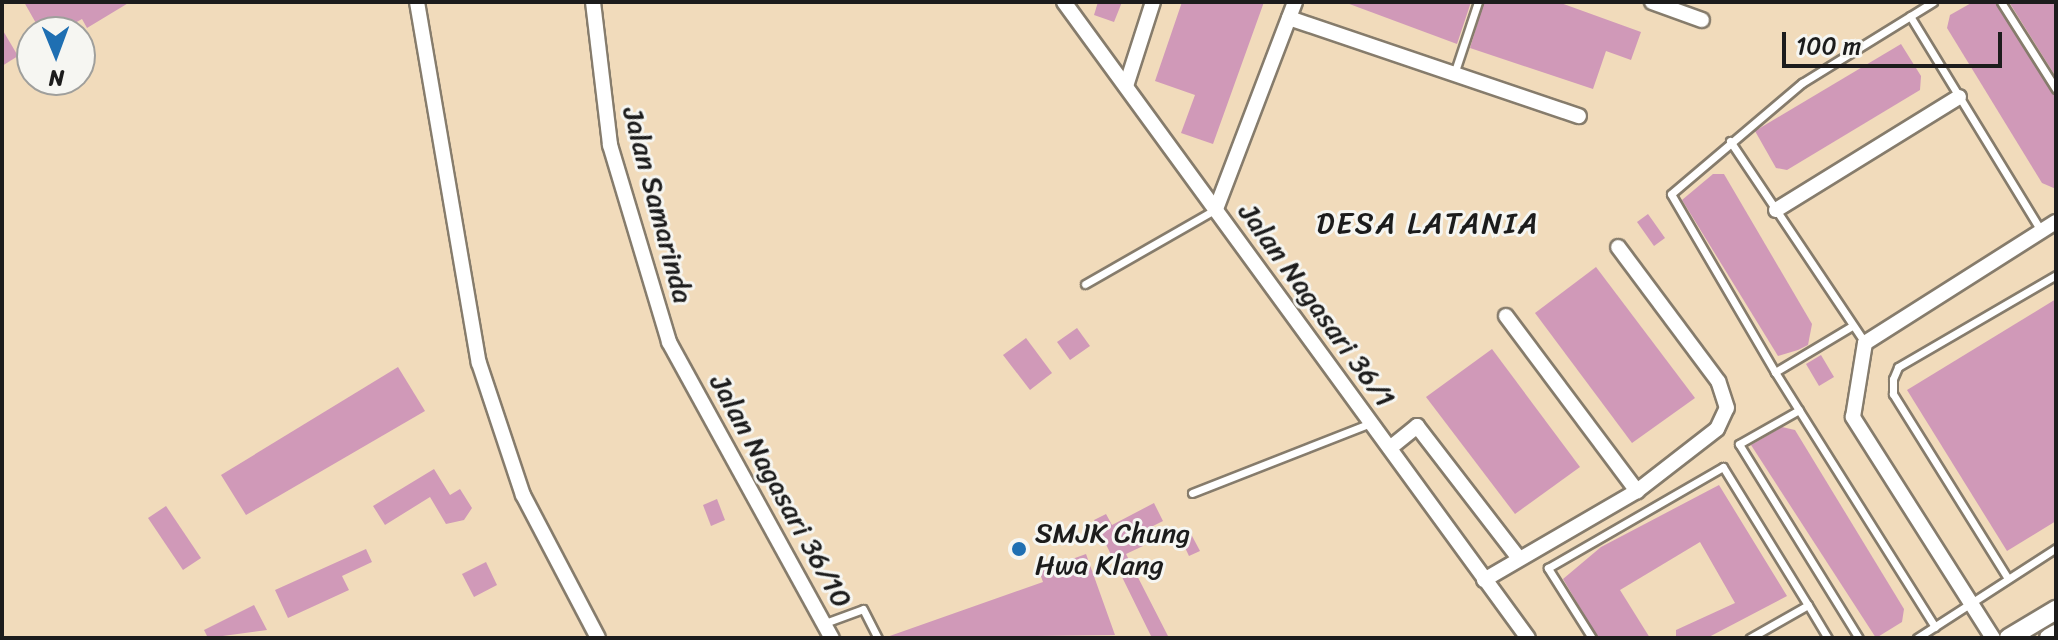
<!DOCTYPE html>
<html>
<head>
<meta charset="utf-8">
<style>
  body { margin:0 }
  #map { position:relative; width:2058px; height:640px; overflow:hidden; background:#f1dbbb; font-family:Sriracha,sans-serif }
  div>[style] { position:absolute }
  .building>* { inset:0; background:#d099b8 }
  .roads { filter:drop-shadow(2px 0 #867c6c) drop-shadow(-2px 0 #867c6c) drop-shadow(0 2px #867c6c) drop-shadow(0 -2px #867c6c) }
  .service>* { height:7px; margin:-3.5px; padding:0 3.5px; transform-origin:3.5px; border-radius:3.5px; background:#fff }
  .minor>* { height:14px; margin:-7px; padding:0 7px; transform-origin:7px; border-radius:7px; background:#fff }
  .tertiary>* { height:18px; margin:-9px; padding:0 9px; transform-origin:9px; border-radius:9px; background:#fff }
  .dots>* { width:22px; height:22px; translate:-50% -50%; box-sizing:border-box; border:4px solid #f6f6f2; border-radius:50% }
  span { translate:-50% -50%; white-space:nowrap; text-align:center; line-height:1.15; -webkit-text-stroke:6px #f6f6f2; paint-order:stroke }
  .street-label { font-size:28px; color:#1c1c1c }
  .poi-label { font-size:28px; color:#1c1c1c }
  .left { translate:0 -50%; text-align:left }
  .neighbourhood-label { font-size:30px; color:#1c1c1c; letter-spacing:2px }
  .frame { position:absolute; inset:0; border:4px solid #1c1c1c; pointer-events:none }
  .north { position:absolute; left:16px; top:16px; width:80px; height:80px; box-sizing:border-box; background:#f6f6f2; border:2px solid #9f9f9c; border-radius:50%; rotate:179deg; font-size:22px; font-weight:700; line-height:32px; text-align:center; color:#1c1c1c }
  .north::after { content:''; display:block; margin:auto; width:28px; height:36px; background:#1f6fb2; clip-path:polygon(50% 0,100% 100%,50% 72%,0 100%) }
  .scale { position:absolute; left:1782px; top:32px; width:220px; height:36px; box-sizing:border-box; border:4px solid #1c1c1c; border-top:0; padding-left:10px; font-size:24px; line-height:28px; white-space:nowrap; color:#1c1c1c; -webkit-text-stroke:6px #f6f6f2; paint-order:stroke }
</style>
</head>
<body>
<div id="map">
  <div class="building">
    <div style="clip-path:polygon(24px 2px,130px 2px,87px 28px,82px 19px,59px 32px,41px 32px)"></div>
    <div style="clip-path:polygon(1098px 2px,1122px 2px,1114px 22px,1094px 15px)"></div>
    <div style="clip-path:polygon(1182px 2px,1264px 2px,1213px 144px,1181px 133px,1195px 95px,1155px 81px)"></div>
    <div style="clip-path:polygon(1344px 2px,1471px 2px,1457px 44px)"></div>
    <div style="clip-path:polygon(1484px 2px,1558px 2px,1641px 32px,1631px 60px,1606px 51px,1593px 89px,1470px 48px)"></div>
    <div style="clip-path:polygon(1973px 2px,1995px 2px,2056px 95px,2056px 189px,2042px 183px,1947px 28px,1950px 15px)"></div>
    <div style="clip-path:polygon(2009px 2px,2056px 2px,2056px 77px)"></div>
    <div style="clip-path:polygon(2px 29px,18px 56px,2px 66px)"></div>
    <div style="clip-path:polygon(1901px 44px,1921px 76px,1920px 90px,1787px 170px,1776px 168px,1755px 131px)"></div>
    <div style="clip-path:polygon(1713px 174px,1724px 174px,1812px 324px,1808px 345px,1798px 350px,1778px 356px,1682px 200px)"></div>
    <div style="clip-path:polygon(1648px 214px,1665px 238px,1654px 246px,1637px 222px)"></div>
    <div style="clip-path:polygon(1596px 267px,1695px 398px,1632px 443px,1535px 313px)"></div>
    <div style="clip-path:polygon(2056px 299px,2056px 521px,2007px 551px,1907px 390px)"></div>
    <div style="clip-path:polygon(1077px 328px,1090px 346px,1070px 360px,1057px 342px)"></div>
    <div style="clip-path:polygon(1026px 338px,1052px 373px,1030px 390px,1003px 355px)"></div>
    <div style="clip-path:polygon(1492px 349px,1580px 467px,1515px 514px,1426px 397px)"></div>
    <div style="clip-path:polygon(1821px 355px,1834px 377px,1819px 386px,1806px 364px)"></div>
    <div style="clip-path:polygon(398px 367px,425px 411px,246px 515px,221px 475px)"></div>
    <div style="clip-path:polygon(1782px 427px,1795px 430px,1904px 609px,1902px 622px,1876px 638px,1751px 445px)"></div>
    <div style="clip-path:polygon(434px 469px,450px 495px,460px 489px,472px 508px,464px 520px,446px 524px,430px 497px,385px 525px,373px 506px)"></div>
    <div style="clip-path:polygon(1719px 485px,1787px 596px,1707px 638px,1676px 638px,1676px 630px,1735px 603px,1700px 542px,1620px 590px,1650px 638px,1598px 638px,1563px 579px,1601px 547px)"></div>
    <div style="clip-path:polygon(717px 499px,725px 520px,711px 526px,703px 505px)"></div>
    <div style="clip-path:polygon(1154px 503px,1163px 521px,1137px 534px,1143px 546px,1126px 554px,1169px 638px,1152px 638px,1094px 520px,1106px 514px,1112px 525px)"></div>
    <div style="clip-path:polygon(166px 506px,201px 558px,183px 570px,148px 518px)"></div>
    <div style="clip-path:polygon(1191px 534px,1200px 551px,1189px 556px,1181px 539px)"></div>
    <div style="clip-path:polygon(366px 549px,372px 562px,342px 576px,349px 590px,288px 618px,275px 590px)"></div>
    <div style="clip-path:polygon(1086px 554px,1115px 635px,884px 638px,1043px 582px,1039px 571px)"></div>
    <div style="clip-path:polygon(486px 562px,497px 585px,474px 597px,462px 574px)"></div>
    <div style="clip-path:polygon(254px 605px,267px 630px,208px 638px,204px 630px)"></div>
  </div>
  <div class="roads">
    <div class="service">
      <div style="left:2001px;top:2px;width:103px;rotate:57.7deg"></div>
      <div style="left:1910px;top:16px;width:252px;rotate:58.6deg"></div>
      <div style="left:1454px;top:74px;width:76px;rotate:-71.6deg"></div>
      <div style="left:1730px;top:141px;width:243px;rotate:56.2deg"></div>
      <div style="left:1085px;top:284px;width:151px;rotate:-29.8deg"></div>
      <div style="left:1852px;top:326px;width:90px;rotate:149.1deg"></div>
      <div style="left:1775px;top:372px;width:206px;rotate:-120.3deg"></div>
      <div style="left:1671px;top:194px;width:172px;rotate:-40.3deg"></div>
      <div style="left:1802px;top:83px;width:154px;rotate:-31.7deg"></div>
      <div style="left:1775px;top:372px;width:301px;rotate:57.9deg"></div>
      <div style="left:1799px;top:410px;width:69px;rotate:150.5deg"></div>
      <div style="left:1739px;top:444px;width:228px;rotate:58.3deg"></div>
      <div style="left:1192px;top:493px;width:192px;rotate:-21.4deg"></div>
      <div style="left:2007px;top:577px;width:216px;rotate:-121.9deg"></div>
      <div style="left:1893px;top:394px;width:15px;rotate:-90deg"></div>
      <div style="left:1893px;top:379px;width:13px;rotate:-67deg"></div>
      <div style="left:1898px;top:367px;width:183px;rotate:-30.2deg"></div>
      <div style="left:1808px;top:605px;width:39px;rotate:59deg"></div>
      <div style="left:825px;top:623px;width:40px;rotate:-20.2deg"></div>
      <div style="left:863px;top:609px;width:33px;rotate:63deg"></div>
      <div style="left:1592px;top:638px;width:83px;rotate:-122.2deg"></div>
      <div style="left:1548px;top:568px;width:202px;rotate:-30deg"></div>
      <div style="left:1723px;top:467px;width:162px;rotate:58.4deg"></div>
      <div style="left:1808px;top:605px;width:67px;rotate:150.4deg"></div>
      <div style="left:1917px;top:638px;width:166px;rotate:-32.9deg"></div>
    </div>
    <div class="minor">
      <div style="left:417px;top:2px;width:366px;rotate:80.3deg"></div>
      <div style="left:479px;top:363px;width:139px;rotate:71.6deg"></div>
      <div style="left:523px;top:495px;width:161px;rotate:62.3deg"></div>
      <div style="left:593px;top:2px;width:144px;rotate:83.2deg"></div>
      <div style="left:610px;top:145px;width:206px;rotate:73.3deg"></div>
      <div style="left:669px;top:342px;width:338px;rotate:61.2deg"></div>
      <div style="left:1064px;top:2px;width:787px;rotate:53.89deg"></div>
      <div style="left:1652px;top:2px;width:53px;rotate:19.8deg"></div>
      <div style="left:1289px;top:18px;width:306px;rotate:18.7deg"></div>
      <div style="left:1126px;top:86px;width:88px;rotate:-72.2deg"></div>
      <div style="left:1216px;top:209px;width:222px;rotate:-69.1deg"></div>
      <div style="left:1776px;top:210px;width:215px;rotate:-31.7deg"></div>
      <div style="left:1506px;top:316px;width:219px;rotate:53.2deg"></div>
      <div style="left:1390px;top:448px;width:35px;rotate:-39deg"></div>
      <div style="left:1417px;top:426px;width:165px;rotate:52.4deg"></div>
      <div style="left:1484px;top:580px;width:177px;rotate:-30.2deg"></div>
      <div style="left:1637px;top:491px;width:101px;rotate:-37.8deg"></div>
      <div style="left:1717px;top:429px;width:23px;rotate:-65deg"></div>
      <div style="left:1727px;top:408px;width:28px;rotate:-108deg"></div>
      <div style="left:1718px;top:381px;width:167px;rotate:-126.7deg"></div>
      <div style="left:1993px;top:638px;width:262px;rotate:-122.4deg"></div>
      <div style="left:1853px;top:417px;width:75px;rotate:-80.8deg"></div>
      <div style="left:1865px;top:343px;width:226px;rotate:-32.4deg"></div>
    </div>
    <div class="tertiary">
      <div style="left:2009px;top:638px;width:55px;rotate:-30.8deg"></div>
      <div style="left:2049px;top:638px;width:8px;rotate:-30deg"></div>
    </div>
  </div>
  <div class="dots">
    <div style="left:1019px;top:549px;background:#1f6fb2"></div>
  </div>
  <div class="street-label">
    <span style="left:658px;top:205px;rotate:75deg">Jalan Samarinda</span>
    <span style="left:1317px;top:305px;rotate:54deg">Jalan Nagasari 36/1</span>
    <span style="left:781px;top:491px;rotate:61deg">Jalan Nagasari 36/10</span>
  </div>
  <div class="poi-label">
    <span class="left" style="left:1035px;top:549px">SMJK Chung<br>Hwa Klang</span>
  </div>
  <div class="neighbourhood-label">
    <span style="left:1428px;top:223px">DESA LATANIA</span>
  </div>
  <div class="frame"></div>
  <div class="north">N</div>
  <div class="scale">100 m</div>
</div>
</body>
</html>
